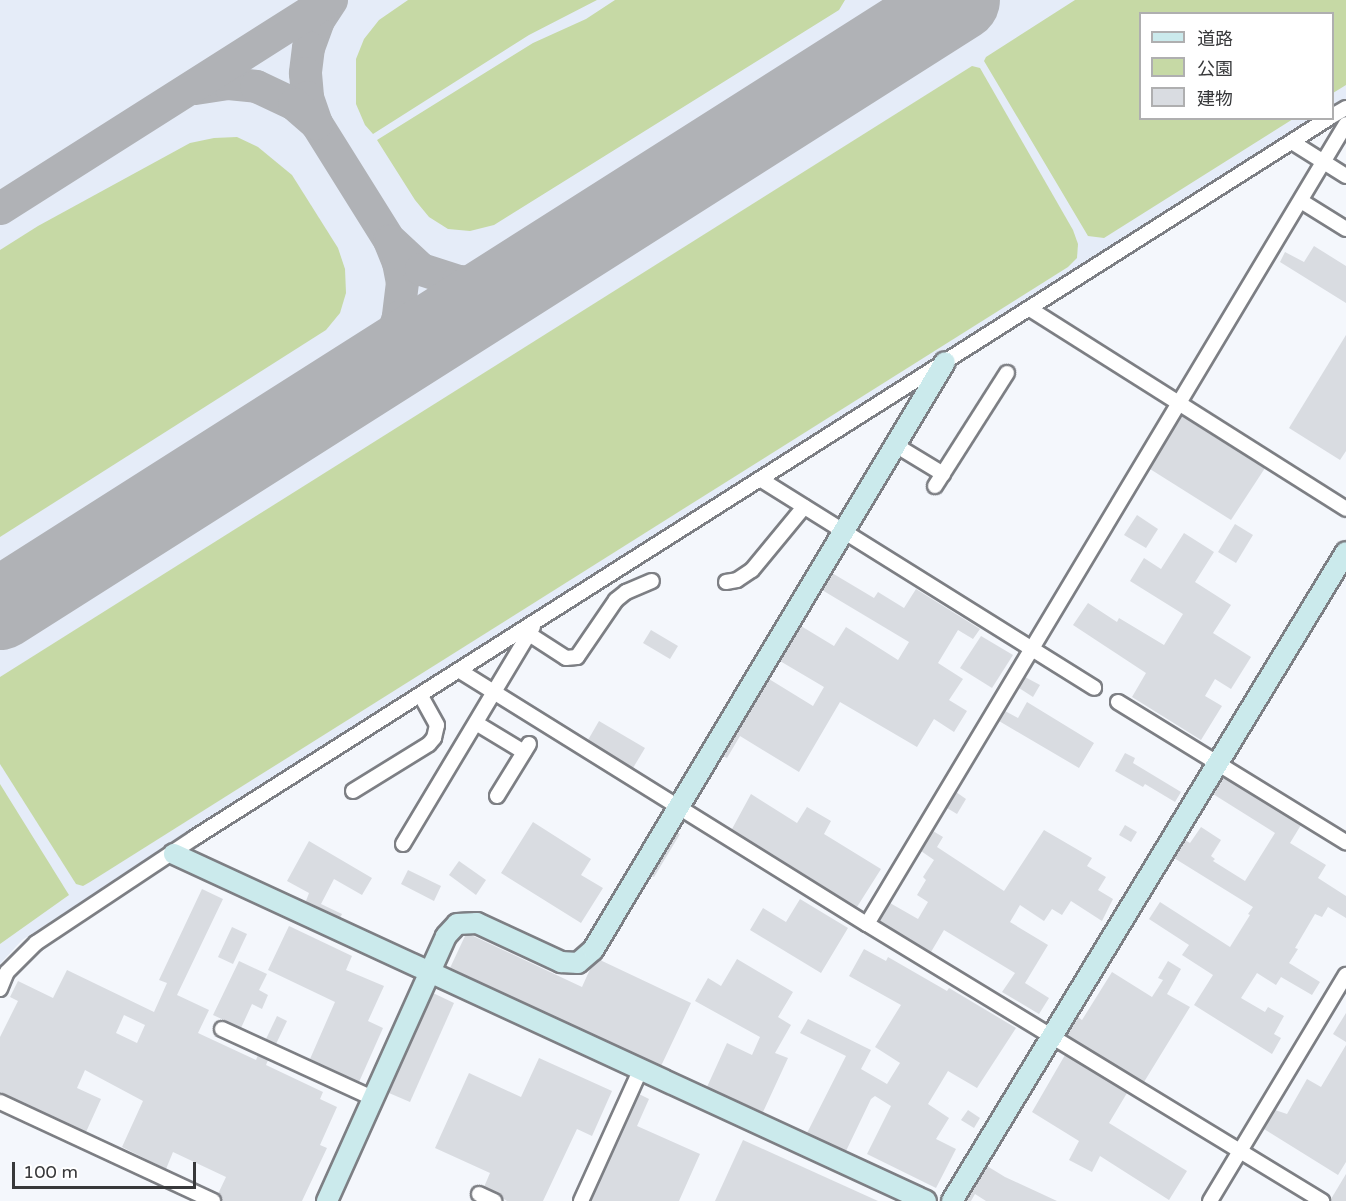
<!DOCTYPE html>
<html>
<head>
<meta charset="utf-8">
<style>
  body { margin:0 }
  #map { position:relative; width:1346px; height:1201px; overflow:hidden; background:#f4f7fc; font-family:"Varela Round","Noto Sans JP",sans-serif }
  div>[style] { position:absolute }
  .built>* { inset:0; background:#e5ecf8 }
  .green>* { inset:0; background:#c6d9a5 }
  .taxiway>* { height:33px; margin:-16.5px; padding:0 16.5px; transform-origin:16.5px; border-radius:16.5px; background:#b0b2b6 }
  .runway>* { height:82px; margin:-41px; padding:0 41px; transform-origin:41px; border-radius:41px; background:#b0b2b6 }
  .building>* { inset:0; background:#d9dce1 }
  .roads { filter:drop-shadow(2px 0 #7d7f84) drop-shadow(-2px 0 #7d7f84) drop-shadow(0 2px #7d7f84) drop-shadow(0 -2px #7d7f84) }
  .street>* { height:14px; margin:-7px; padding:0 7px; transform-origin:7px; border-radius:7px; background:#fff }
  .secondary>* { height:20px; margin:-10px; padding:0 10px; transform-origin:10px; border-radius:10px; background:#cbeaec }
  span { translate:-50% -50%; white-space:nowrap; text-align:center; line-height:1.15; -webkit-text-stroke:4.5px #fff; paint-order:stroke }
  .legend { position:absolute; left:1139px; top:12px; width:195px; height:108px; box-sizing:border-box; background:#fff; border:2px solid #afafb0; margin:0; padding:8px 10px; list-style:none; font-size:18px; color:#37383a }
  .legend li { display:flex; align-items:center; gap:12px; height:30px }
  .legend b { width:30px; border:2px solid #afafb0 }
  .scale { position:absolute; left:12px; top:1162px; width:184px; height:27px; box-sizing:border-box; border:3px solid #37383a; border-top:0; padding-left:8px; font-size:18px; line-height:21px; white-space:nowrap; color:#37383a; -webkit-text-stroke:4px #fff; paint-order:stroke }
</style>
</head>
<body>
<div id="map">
  <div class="built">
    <div style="clip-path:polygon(0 0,1346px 0,1346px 99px,1333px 107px,1332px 14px,1140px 14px,1140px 118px,1315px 119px,22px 940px,0 964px)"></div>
  </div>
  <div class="green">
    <div style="clip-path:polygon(408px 0,597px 0,529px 35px,373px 134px,365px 125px,356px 104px,356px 59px,364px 39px,379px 20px)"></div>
    <div style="clip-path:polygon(615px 0,845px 0,839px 10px,494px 225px,470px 231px,448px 229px,429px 217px,415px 200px,377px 140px,533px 43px,586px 19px)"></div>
    <div style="clip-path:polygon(1075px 0,1346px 0,1346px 85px,1333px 93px,1332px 14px,1140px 14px,1140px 118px,1293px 119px,1104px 238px,1088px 236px,984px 61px,986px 57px)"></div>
    <div style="clip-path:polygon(972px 66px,980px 68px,1073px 230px,1078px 244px,1077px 258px,1068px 267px,90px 882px,83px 886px,76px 884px,0 764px,0 677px)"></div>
    <div style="clip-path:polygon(237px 137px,258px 147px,292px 175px,338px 248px,345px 269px,346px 293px,340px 313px,326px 330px,0 537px,0 250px,38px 226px,190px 143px,214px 138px)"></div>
    <div style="clip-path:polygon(0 784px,69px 895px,0 944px)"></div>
  </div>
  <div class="taxiway">
    <div style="left:331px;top:0;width:24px;rotate:123deg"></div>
    <div style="left:318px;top:20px;width:29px;rotate:110deg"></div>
    <div style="left:308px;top:47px;width:26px;rotate:97deg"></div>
    <div style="left:305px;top:73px;width:24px;rotate:85deg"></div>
    <div style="left:307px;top:97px;width:28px;rotate:71deg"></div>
    <div style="left:316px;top:123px;width:138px;rotate:58deg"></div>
    <div style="left:389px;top:240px;width:24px;rotate:68deg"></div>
    <div style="left:398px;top:262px;width:20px;rotate:79deg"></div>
    <div style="left:402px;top:282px;width:35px;rotate:97deg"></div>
    <div style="left:398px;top:317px;width:27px;rotate:110deg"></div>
    <div style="left:389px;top:342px;width:24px;rotate:123deg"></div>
    <div style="left:376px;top:362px;width:30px;rotate:136deg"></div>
    <div style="left:877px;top:52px;width:29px;rotate:-55deg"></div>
    <div style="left:894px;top:28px;width:29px;rotate:-74deg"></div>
    <div style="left:195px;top:88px;width:33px;rotate:-9deg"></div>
    <div style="left:228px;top:83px;width:28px;rotate:6deg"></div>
    <div style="left:256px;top:86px;width:42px;rotate:25.3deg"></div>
    <div style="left:294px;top:104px;width:29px;rotate:41deg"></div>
    <div style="left:0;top:208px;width:388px;rotate:-32.4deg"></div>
    <div style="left:391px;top:241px;width:41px;rotate:43deg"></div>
    <div style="left:421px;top:269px;width:39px;rotate:18deg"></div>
    <div style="left:458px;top:281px;width:32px;rotate:4deg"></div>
    <div style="left:490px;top:283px;width:47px;rotate:-17.3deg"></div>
  </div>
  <div class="runway">
    <div style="left:0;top:609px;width:1136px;rotate:-32.42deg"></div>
  </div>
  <div class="building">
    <div style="clip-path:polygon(1314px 246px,1346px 266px,1346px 303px,1280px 262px,1285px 252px,1304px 262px)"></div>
    <div style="clip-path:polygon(1346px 335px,1346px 451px,1340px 460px,1289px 428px)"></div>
    <div style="clip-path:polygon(1182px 416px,1265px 468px,1231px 520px,1150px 469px)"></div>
    <div style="clip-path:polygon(1137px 515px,1158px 529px,1146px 548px,1124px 535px)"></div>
    <div style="clip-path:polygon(1235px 524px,1253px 535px,1236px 563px,1218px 552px)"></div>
    <div style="clip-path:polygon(1184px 533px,1214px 552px,1195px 582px,1231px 605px,1213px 633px,1251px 657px,1231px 689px,1215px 679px,1205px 696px,1222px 706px,1201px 740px,1132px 697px,1146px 673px,1073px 625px,1088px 603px,1117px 622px,1119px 618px,1164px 645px,1183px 614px,1130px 581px,1144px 558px,1161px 569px)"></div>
    <div style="clip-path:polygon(832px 573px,874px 598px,878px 592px,904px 608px,916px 589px,980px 629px,973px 639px,958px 630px,938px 663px,963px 679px,949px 700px,967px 711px,954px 732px,934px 719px,917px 747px,840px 702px,799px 772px,740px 736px,727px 758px,723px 756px,769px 679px,813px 706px,824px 687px,780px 661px,801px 626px,834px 646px,846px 627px,898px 660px,909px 642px,822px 590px)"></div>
    <div style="clip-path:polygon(651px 630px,678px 646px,670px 659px,643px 643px)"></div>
    <div style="clip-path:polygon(981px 636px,1013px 655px,992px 688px,960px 668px)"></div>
    <div style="clip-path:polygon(1025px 677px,1040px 685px,1033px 697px,1019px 688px)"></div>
    <div style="clip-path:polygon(1027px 702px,1094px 743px,1079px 768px,999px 721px,1005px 711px,1018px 718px)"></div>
    <div style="clip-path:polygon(599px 721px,645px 748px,633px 768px,588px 740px)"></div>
    <div style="clip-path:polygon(1125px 753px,1135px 758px,1133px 763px,1181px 792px,1175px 802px,1145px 784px,1143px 787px,1115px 771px)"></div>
    <div style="clip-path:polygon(1223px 777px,1301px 825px,1290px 843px,1326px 865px,1318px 878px,1346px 896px,1346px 918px,1328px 907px,1322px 917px,1315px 914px,1295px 948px,1298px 949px,1289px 963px,1320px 982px,1312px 995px,1281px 977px,1276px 985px,1257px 973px,1241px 998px,1265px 1012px,1268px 1007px,1284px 1016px,1274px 1034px,1281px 1038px,1272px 1054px,1194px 1005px,1213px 975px,1182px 955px,1189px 945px,1149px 919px,1160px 902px,1230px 947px,1250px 915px,1248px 914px,1253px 907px,1174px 858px,1185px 840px,1190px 843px,1201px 827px,1221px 840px,1211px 856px,1215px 859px,1213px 861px,1245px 881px,1275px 833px,1213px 794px)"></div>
    <div style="clip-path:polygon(956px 792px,966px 799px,957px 814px,947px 808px)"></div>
    <div style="clip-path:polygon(751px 794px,797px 823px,807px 807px,831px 821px,824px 834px,881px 869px,857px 907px,732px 829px)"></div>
    <div style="clip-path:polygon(533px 822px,591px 859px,581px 875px,603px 888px,581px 923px,501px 873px)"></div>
    <div style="clip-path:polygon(1125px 825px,1137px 832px,1131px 842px,1119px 835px)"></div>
    <div style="clip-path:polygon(1044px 830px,1092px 858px,1087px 866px,1106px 877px,1098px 890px,1113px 899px,1102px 921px,1071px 901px,1062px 915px,1052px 909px,1044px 921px,1020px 905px,1010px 922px,1048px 945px,1025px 983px,1049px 998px,1039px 1014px,1002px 992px,1015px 973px,944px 930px,931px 952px,879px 921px,890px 903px,918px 919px,928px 902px,917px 895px,926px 880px,923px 877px,934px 860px,921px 851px,933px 831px,943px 837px,937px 847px,1004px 891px)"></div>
    <div style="clip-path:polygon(677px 833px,680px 834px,654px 877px,651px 876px)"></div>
    <div style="clip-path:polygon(309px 841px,372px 878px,362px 895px,334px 879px,321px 904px,342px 914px,340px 918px,306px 901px,309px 893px,287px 881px)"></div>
    <div style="clip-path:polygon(459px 861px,486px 880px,476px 895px,449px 875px)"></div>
    <div style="clip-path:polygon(408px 870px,441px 886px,434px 901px,401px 884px)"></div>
    <div style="clip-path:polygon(evenodd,202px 889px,223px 899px,177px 995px,209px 1010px,198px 1033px,256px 1060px,258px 1055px,268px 1060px,266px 1065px,323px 1092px,320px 1099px,337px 1107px,320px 1145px,327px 1148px,302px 1201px,222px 1201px,218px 1194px,226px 1177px,173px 1152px,166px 1169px,122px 1147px,143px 1101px,85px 1070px,77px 1088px,101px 1099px,86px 1132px,0 1093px,0 1037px,18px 1001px,10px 997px,18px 981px,53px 998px,67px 970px,154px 1012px,167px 983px,159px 980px,202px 889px,124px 1015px,145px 1025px,137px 1043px,116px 1033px,124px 1015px)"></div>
    <div style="clip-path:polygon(800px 899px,848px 928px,821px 973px,750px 930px,763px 908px,786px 922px)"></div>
    <div style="clip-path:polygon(289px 926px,352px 956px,346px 970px,384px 986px,368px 1021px,383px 1028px,359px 1082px,310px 1059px,335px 1002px,268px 970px)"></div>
    <div style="clip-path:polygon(232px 927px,247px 934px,233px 964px,218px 957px)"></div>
    <div style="clip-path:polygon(471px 935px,582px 987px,591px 967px,600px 960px,691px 1003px,661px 1066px,450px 968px,465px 936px)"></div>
    <div style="clip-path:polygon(864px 949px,886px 961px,888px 957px,947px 991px,949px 988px,1016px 1028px,977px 1088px,948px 1071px,928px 1104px,949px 1118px,936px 1139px,956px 1149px,936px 1188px,867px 1154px,891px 1106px,875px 1096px,871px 1099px,846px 1151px,807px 1133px,846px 1056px,800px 1033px,808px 1019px,871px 1050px,861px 1069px,887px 1084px,900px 1063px,875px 1047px,901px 1005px,849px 976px)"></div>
    <div style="clip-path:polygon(737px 959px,793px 992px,778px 1017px,791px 1025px,775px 1053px,788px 1058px,763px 1112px,707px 1087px,727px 1043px,752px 1055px,760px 1037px,695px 1001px,708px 978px,721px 986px)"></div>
    <div style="clip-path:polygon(239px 961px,267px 974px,259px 990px,268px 995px,262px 1009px,252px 1004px,241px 1028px,213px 1015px)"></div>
    <div style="clip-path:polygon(1168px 961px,1181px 969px,1167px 994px,1190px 1007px,1144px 1082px,1067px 1035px,1078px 1017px,1082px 1020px,1112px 972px,1152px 997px,1163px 980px,1158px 978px)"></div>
    <div style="clip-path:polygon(433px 993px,454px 1003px,410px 1102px,389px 1093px)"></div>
    <div style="clip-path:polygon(1346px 1013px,1346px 1042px,1333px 1034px)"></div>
    <div style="clip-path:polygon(277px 1016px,287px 1021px,276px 1044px,266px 1039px)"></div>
    <div style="clip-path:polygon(1346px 1045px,1346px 1162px,1338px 1175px,1264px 1129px,1275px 1110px,1287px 1114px,1307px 1079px,1321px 1087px)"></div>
    <div style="clip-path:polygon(1065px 1055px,1127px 1093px,1109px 1123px,1187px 1171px,1169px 1200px,1100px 1156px,1092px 1172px,1069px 1160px,1079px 1141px,1032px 1112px)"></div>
    <div style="clip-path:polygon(539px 1058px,612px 1091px,592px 1136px,577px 1129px,543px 1201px,507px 1201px,484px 1187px,490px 1173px,435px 1148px,469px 1073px,521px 1097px)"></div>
    <div style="clip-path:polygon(639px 1094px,649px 1099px,637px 1126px,700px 1154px,679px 1201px,591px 1201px)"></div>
    <div style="clip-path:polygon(968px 1110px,980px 1118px,974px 1128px,961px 1120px)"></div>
    <div style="clip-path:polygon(743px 1140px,878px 1201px,715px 1201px)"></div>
    <div style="clip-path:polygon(987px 1166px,1005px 1177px,1057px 1201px,986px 1201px,975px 1194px,971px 1201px,966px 1201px)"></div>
    <div style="clip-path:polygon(1346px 1174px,1346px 1201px,1331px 1201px,1331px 1199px)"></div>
  </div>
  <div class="roads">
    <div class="street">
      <div style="left:1332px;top:116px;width:16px;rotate:-30deg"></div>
      <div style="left:1292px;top:142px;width:64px;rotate:32.2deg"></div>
      <div style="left:1301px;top:201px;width:53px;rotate:31.9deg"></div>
      <div style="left:1030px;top:309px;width:374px;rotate:32.3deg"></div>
      <div style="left:897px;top:446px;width:54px;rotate:31.3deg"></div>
      <div style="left:760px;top:479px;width:394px;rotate:32deg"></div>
      <div style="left:935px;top:486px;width:134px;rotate:-57.5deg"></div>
      <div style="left:726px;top:582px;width:11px;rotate:-10deg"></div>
      <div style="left:737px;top:580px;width:18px;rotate:-34deg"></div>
      <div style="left:752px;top:570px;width:82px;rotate:-50.5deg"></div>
      <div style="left:529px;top:634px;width:44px;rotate:33deg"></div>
      <div style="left:566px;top:658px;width:11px;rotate:-5deg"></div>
      <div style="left:577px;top:657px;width:69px;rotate:-55.6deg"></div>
      <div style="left:616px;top:600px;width:13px;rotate:-39deg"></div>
      <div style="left:626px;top:592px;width:28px;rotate:-23deg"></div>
      <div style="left:460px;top:671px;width:479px;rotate:31.9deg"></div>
      <div style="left:867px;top:924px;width:533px;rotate:31.33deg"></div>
      <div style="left:1118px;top:702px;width:268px;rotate:31.6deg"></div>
      <div style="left:476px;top:723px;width:56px;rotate:31.1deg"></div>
      <div style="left:353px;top:791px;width:89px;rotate:-31.7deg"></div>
      <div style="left:429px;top:744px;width:8px;rotate:-50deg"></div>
      <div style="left:434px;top:738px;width:13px;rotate:-77deg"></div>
      <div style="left:437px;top:725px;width:33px;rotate:-119deg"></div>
      <div style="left:497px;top:796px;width:61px;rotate:-58.4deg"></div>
      <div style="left:403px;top:844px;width:253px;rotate:-59.1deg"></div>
      <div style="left:867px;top:924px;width:932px;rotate:-59.09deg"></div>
      <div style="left:0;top:989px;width:18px;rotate:-68deg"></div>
      <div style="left:7px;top:972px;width:41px;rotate:-45deg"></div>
      <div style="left:36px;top:943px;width:190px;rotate:-33.6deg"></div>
      <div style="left:194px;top:838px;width:1344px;rotate:-32.39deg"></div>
      <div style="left:222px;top:1029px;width:166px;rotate:24.6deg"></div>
      <div style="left:0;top:1102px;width:235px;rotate:24.9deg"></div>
      <div style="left:479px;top:1194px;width:17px;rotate:25deg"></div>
      <div style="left:581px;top:1201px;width:145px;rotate:-65.6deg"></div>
      <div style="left:1210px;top:1201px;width:264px;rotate:-59deg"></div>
    </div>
    <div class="secondary">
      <div style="left:174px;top:854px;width:828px;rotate:24.77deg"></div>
      <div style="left:327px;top:1201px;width:290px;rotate:-65.8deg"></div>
      <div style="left:446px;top:936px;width:16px;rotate:-47deg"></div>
      <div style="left:457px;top:924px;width:20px;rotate:-3deg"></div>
      <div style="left:477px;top:923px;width:93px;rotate:24.9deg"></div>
      <div style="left:561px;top:962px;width:17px;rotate:3deg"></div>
      <div style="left:578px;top:963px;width:20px;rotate:-41deg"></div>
      <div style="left:593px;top:950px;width:685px;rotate:-59.09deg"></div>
      <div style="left:952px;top:1201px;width:759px;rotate:-58.74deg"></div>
    </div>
  </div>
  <ul class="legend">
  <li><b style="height:8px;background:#cbeaec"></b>道路</li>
  <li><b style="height:16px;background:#c6d9a5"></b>公園</li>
  <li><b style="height:16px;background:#d9dce1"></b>建物</li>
  </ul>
  <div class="scale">100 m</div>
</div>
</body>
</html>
